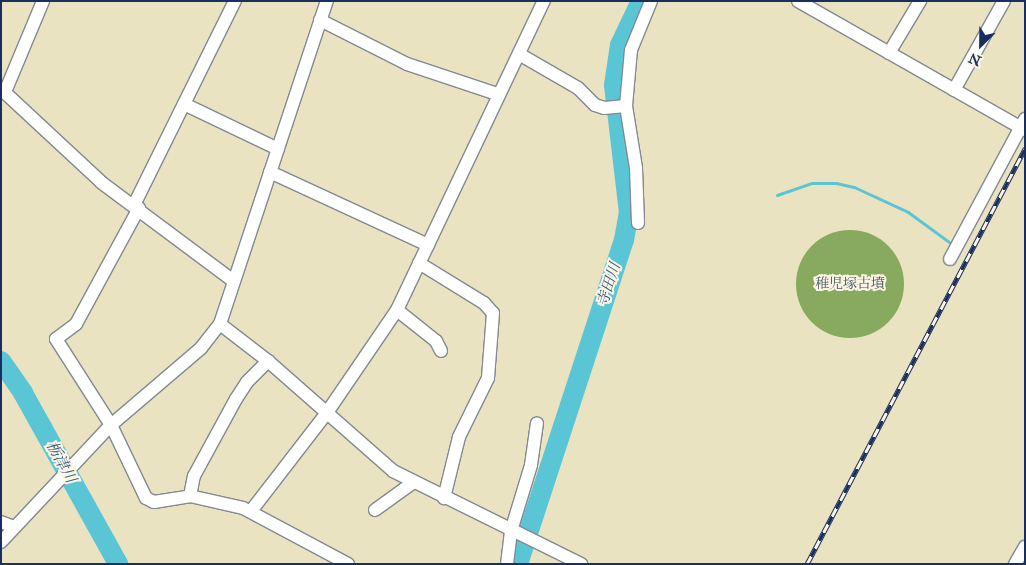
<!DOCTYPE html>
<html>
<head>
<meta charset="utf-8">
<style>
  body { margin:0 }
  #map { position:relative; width:1026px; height:565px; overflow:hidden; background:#eae3c1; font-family:"IM FELL Great Primer","Noto Serif JP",serif }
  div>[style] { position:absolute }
  .forest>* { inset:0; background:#87aa5e }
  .round { border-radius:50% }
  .stream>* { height:3px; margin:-1.5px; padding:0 1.5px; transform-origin:1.5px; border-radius:1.5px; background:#5ac6d5 }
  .river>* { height:20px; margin:-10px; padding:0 10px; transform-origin:10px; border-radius:10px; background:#5ac6d5 }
  .roads { filter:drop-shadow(1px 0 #828990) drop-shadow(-1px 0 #828990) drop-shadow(0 1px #828990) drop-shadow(0 -1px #828990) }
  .minor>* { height:12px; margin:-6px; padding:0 6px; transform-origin:6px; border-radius:6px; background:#fff }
  .rail>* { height:5px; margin-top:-2.5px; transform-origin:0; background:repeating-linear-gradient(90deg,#fcf5e5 0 9px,#1b2f5e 0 18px); box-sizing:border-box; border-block:1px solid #1b2f5e }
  span { translate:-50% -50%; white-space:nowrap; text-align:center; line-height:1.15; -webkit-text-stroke:4px #fcf5e5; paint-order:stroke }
  .park-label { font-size:14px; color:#465c62 }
  .water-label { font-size:15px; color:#2e5c82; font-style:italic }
  .frame { position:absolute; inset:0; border:2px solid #1b2f5e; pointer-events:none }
  .north { position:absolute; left:956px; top:20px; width:50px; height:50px; -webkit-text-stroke:4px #fcf5e5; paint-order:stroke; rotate:203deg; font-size:14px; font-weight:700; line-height:20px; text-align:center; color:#1b2f5e }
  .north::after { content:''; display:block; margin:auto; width:18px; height:22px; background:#1b2f5e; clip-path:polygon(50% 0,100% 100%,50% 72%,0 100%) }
</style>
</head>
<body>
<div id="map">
  <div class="forest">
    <div class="round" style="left:796px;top:230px;width:108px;height:108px"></div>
  </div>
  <div class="stream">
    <div style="left:777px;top:195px;width:37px;rotate:-19deg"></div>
    <div style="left:812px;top:183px;width:24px"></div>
    <div style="left:836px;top:183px;width:18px;rotate:13deg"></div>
    <div style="left:854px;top:187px;width:60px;rotate:24.8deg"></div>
    <div style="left:908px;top:212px;width:51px;rotate:36.2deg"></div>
  </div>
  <div class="river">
    <div style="left:1px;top:361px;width:39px;rotate:55deg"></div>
    <div style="left:23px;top:393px;width:196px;rotate:60.9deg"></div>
    <div style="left:518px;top:564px;width:341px;rotate:-71.9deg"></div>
    <div style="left:624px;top:240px;width:27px;rotate:-80deg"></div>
    <div style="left:629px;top:213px;width:129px;rotate:-96.7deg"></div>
    <div style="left:614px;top:85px;width:40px;rotate:-81.5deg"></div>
    <div style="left:620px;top:45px;width:49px;rotate:-64.5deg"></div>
  </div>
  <div class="roads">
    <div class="minor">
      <div style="left:798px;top:1px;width:261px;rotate:29.6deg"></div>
      <div style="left:320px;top:20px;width:97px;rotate:26.8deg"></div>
      <div style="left:407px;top:64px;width:95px;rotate:18.4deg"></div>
      <div style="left:889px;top:53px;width:61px;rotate:-59.2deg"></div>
      <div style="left:519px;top:54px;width:68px;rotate:30deg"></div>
      <div style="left:578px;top:88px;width:24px;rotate:45deg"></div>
      <div style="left:595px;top:105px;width:9px;rotate:18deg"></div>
      <div style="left:604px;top:108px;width:22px;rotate:-5deg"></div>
      <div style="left:626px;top:106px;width:63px;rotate:80.8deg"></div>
      <div style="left:636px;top:168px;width:55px;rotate:87.9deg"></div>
      <div style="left:1px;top:89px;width:138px;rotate:42.9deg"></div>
      <div style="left:102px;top:183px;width:162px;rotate:36.7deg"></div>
      <div style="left:954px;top:90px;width:102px;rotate:-60.7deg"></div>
      <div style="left:5px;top:92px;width:99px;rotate:-67.3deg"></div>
      <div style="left:184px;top:104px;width:104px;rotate:25.6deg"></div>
      <div style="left:626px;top:106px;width:56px;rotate:-84.9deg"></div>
      <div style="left:631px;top:50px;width:53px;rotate:-67.8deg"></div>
      <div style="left:270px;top:172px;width:174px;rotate:24.8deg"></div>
      <div style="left:134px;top:205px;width:228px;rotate:-63.7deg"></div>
      <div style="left:139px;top:208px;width:132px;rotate:118.5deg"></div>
      <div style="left:76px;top:324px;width:25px;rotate:143deg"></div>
      <div style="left:56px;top:339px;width:102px;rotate:57.4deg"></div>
      <div style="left:111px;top:425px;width:81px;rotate:64.4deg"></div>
      <div style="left:146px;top:498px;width:9px;rotate:27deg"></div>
      <div style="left:154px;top:502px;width:36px;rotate:-9deg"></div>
      <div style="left:190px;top:496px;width:54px;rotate:12.8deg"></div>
      <div style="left:243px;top:508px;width:119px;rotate:28.1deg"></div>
      <div style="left:950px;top:259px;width:159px;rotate:-61.8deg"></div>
      <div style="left:419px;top:263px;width:76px;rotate:31.6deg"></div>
      <div style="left:484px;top:303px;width:13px;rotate:48deg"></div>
      <div style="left:493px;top:313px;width:65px;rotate:94.4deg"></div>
      <div style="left:488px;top:378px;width:66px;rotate:116.2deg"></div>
      <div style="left:459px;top:437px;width:63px;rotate:103.8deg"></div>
      <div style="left:397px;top:310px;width:50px;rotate:38.5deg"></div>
      <div style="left:436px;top:341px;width:11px;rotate:63deg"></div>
      <div style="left:220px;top:324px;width:61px;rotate:37.6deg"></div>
      <div style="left:268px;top:361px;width:167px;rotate:41.3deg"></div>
      <div style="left:393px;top:471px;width:210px;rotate:26.3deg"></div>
      <div style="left:190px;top:496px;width:20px;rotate:-79deg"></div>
      <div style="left:194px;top:476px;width:88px;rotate:-61.4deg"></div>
      <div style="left:236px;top:399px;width:20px;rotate:-57deg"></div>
      <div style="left:247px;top:382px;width:30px;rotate:-45deg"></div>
      <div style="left:375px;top:510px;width:48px;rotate:-35.7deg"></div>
      <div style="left:251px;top:511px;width:123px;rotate:-52.3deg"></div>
      <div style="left:326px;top:414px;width:126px;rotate:-55.7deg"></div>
      <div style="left:397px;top:310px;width:342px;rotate:-64.6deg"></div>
      <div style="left:1px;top:522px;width:14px;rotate:21deg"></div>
      <div style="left:1px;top:542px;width:161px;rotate:-46.8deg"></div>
      <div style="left:111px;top:425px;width:118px;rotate:-40.5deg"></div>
      <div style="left:201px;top:348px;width:31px;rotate:-52deg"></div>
      <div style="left:220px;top:324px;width:340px;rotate:-71.7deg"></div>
      <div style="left:507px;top:564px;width:33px;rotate:-83deg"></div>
      <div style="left:511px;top:531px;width:69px;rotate:-73.1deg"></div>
      <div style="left:531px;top:465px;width:42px;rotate:-81.9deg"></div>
      <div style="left:1015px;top:564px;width:20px;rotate:-60deg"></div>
    </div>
  </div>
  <div class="rail">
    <div style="left:807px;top:564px;width:470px;rotate:-62.3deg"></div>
  </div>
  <div class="park-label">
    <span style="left:850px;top:284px">稚児塚古墳</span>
  </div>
  <div class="water-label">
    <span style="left:609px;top:285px;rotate:-72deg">寺田川</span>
    <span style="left:61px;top:462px;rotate:61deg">栃津川</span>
  </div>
  <div class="frame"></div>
  <div class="north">N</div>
</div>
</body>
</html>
